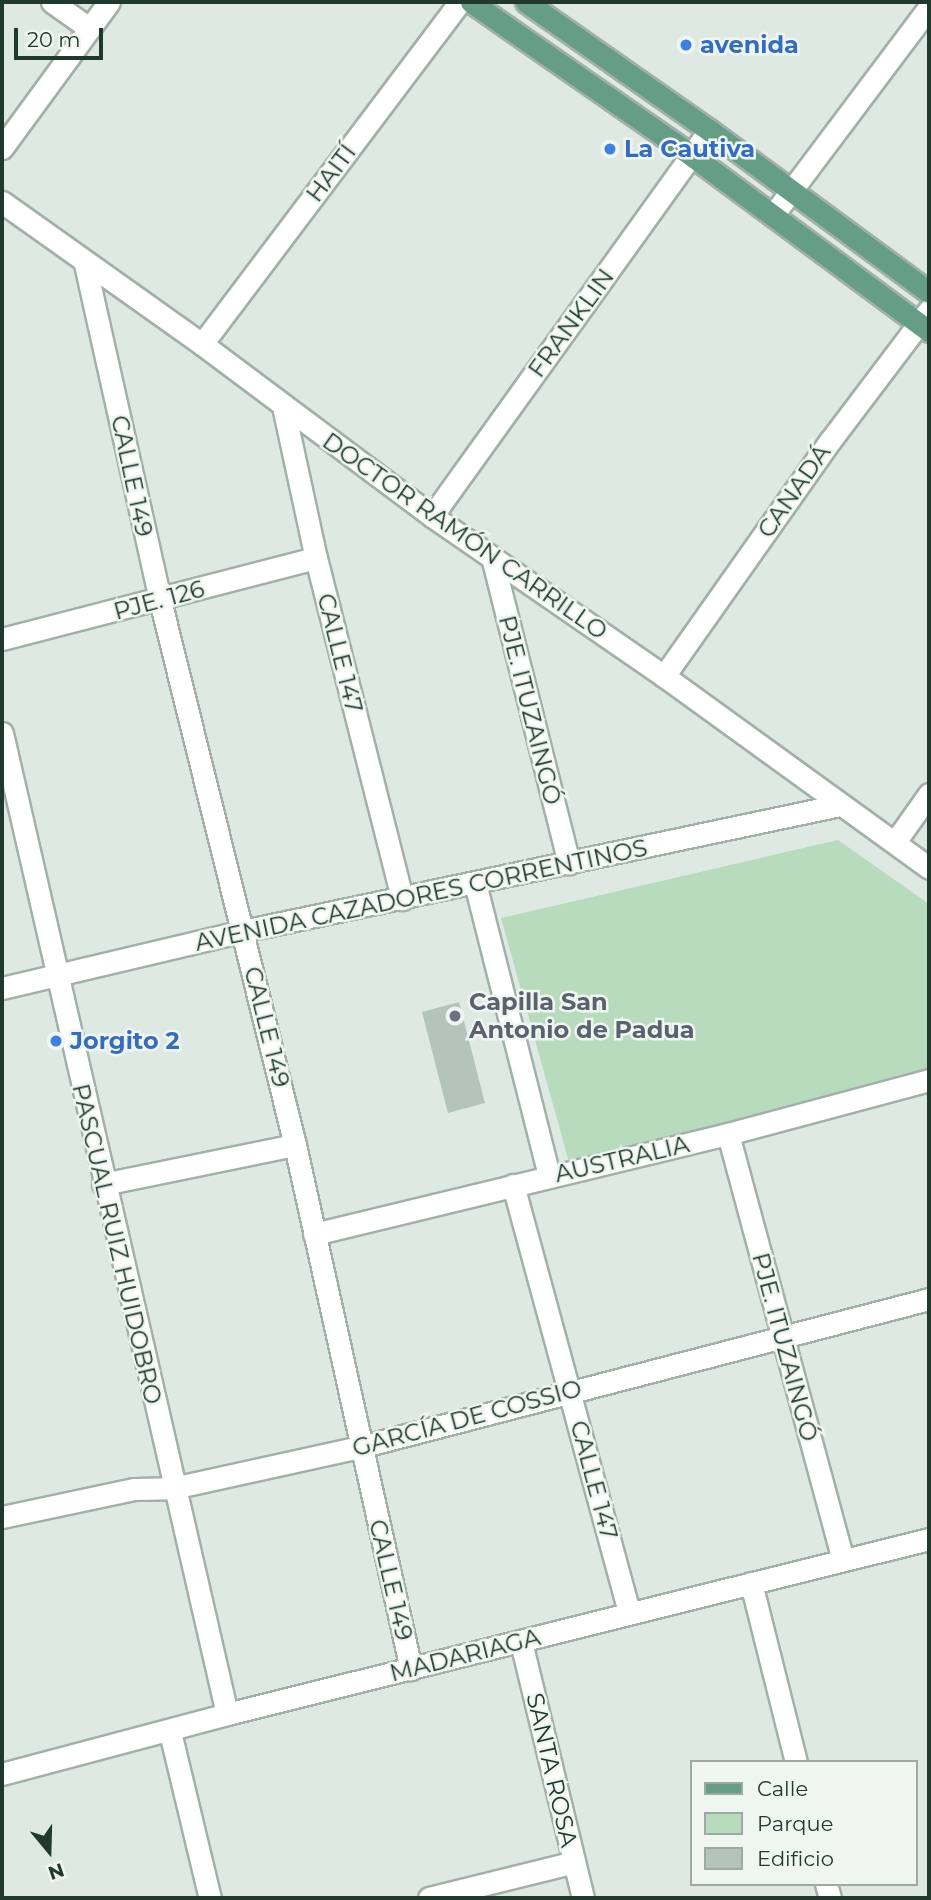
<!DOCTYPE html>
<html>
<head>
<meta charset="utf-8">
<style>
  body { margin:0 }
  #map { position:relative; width:931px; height:1900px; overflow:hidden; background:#dfe9e3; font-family:Montserrat,sans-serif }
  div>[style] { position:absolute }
  .green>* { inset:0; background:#b8dabd }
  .building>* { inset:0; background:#b4c4bc }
  .roads { filter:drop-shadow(2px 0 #a2b0a9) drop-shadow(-2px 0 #a2b0a9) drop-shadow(0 2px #a2b0a9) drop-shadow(0 -2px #a2b0a9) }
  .minor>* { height:21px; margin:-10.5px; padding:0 10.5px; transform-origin:10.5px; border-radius:10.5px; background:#fff }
  .major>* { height:21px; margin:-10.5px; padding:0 10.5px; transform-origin:10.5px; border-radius:10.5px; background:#659d87 }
  .dots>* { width:19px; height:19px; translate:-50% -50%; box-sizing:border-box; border:4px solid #eff6f1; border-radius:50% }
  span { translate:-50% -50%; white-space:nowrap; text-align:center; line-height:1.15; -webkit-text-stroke:5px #eff6f1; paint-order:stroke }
  .shop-label { font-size:24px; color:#366cbe; font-weight:700 }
  .left { translate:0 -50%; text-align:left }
  .street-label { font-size:24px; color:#21382f }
  .worship-label { font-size:24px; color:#5b616d; font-weight:700 }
  .frame { position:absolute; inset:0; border:4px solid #21382f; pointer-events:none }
  .legend { position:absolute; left:690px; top:1760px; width:228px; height:126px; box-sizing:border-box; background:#eff6f1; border:2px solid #9daaa3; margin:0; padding:9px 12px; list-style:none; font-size:21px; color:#21382f }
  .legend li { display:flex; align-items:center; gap:14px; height:35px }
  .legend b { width:35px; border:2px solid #9daaa3 }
  .north { position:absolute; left:14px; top:1816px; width:70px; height:70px; -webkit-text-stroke:5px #eff6f1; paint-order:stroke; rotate:161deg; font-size:19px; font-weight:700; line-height:28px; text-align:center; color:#21382f }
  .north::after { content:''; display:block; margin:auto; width:24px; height:32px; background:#21382f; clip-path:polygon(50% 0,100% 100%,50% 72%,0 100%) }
  .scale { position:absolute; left:14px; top:28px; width:89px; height:32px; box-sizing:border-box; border:4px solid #21382f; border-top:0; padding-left:9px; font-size:21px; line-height:24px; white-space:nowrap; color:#21382f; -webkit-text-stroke:5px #eff6f1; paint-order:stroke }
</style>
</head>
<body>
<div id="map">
  <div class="green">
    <div style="clip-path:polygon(838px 840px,929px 904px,929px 1070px,569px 1162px,501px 918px)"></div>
  </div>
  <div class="building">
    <div style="clip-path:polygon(459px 1002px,485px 1103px,448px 1113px,422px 1012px)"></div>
  </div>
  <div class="roads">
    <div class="minor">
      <div style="left:52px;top:2px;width:45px;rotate:35.1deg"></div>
      <div style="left:2px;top:148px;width:181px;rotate:-53.8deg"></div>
      <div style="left:2px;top:202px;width:245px;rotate:35.4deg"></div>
      <div style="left:202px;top:344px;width:287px;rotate:36.8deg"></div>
      <div style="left:432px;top:516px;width:282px;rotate:34.6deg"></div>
      <div style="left:664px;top:676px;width:327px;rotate:35.9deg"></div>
      <div style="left:773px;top:215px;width:260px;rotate:-53.1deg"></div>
      <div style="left:85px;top:264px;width:344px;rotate:77.4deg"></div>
      <div style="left:160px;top:600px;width:561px;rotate:76.09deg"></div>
      <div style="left:295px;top:1145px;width:537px;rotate:77.52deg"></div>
      <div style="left:202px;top:344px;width:428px;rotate:-53deg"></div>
      <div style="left:283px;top:406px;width:156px;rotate:77.8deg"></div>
      <div style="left:316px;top:558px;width:352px;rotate:75.8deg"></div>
      <div style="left:432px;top:516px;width:475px;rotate:-54.3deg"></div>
      <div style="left:492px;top:557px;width:316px;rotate:75.9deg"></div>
      <div style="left:2px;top:639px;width:324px;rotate:-14.5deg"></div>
      <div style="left:664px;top:676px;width:288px;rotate:-54.8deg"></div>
      <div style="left:830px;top:441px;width:164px;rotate:-52.9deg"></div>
      <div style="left:2px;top:733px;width:1006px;rotate:77.08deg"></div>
      <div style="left:895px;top:842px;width:59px;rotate:-54.7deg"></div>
      <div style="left:475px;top:883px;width:302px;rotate:75.8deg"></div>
      <div style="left:2px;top:988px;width:248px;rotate:-13.3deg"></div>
      <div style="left:243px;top:931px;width:610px;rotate:-11.92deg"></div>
      <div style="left:728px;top:1134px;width:441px;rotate:74.9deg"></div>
      <div style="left:103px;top:1184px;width:196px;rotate:-11.5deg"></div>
      <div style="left:513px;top:1185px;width:443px;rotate:74.8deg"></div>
      <div style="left:314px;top:1234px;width:426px;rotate:-13.6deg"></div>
      <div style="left:728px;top:1134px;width:208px;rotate:-15deg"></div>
      <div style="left:2px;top:1517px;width:135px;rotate:-12deg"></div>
      <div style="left:134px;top:1489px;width:39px;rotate:-1deg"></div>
      <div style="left:173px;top:1488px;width:191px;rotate:-12.4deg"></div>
      <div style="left:360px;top:1447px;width:588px;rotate:-14.58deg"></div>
      <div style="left:751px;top:1583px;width:185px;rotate:75.9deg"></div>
      <div style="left:521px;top:1642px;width:263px;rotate:76.4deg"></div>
      <div style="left:170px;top:1732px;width:171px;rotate:76.5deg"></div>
      <div style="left:2px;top:1774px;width:233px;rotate:-14.9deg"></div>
      <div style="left:227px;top:1714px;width:723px;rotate:-14deg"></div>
      <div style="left:826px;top:1884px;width:15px;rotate:74deg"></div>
      <div style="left:429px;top:1898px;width:149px;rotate:-13.9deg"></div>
    </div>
    <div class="major">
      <div style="left:471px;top:2px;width:268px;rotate:34.8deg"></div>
      <div style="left:691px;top:155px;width:296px;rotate:36.5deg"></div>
      <div style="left:526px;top:2px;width:223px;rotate:35deg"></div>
      <div style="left:709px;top:130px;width:273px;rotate:36.4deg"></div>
    </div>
  </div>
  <div class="dots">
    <div style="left:686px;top:45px;background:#3f7fe0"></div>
    <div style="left:610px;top:149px;background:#3f7fe0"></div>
    <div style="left:455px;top:1016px;background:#6b7280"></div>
    <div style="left:56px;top:1041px;background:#3f7fe0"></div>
  </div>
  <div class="shop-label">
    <span class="left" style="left:700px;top:45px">avenida</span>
    <span class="left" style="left:624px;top:149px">La Cautiva</span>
    <span class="left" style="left:70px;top:1041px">Jorgito 2</span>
  </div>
  <div class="street-label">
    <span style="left:331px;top:173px;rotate:-53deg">HAITÍ</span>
    <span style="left:571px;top:323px;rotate:-54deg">FRANKLIN</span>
    <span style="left:132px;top:476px;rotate:78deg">CALLE 149</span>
    <span style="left:794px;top:491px;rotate:-55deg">CANADÁ</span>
    <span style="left:465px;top:536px;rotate:35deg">DOCTOR RAMÓN CARRILLO</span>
    <span style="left:159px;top:600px;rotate:-15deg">PJE. 126</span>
    <span style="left:340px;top:653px;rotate:76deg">CALLE 147</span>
    <span style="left:530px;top:710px;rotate:76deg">PJE. ITUZAINGÓ</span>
    <span style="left:421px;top:895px;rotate:-12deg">AVENIDA CAZADORES CORRENTINOS</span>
    <span style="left:267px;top:1027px;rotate:76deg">CALLE 149</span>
    <span style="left:622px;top:1159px;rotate:-13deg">AUSTRALIA</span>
    <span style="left:117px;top:1244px;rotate:77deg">PASCUAL RUIZ HUIDOBRO</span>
    <span style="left:785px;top:1347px;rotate:75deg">PJE. ITUZAINGÓ</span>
    <span style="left:467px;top:1418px;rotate:-15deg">GARCÍA DE COSSIO</span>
    <span style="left:594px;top:1480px;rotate:75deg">CALLE 147</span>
    <span style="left:391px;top:1580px;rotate:77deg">CALLE 149</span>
    <span style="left:465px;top:1655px;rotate:-14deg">MADARIAGA</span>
    <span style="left:552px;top:1770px;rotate:77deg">SANTA ROSA</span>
  </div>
  <div class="worship-label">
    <span class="left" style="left:469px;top:1016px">Capilla San<br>Antonio de Padua</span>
  </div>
  <div class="frame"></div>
  <ul class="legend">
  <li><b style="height:9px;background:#659d87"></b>Calle</li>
  <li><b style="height:19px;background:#b8dabd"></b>Parque</li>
  <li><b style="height:19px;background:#b4c4bc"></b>Edificio</li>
  </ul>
  <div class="north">N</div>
  <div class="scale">20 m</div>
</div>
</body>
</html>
